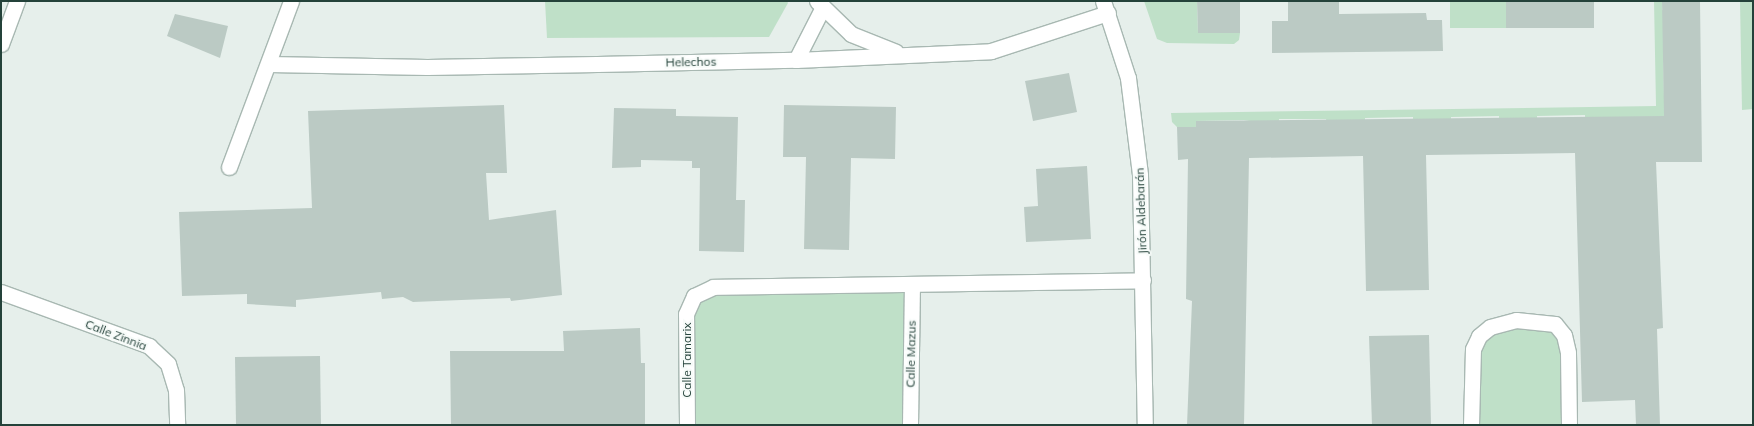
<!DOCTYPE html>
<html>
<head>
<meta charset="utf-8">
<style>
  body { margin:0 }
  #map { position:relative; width:1754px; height:426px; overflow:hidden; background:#e6efeb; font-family:Mulish,sans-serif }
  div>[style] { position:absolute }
  .green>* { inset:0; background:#bfe0c8 }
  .building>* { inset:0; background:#bbcac4 }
  .roads { filter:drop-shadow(1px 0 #a8b8b2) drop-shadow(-1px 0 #a8b8b2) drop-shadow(0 1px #a8b8b2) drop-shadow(0 -1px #a8b8b2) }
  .street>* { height:15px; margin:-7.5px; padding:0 7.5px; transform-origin:7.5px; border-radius:7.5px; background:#fff }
  .secondary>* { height:15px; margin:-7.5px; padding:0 7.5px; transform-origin:7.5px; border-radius:7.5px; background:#fff }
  span { translate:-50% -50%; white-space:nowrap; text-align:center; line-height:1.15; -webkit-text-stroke:4px #f7fbf9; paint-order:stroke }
  .street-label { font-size:12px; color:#24423a }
  .frame { position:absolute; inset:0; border:2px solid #24423a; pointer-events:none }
</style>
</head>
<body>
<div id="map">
  <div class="green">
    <div style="clip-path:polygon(545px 1px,787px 1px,788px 3px,769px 37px,547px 38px)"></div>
    <div style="clip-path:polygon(1144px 1px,1197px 1px,1198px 33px,1240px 33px,1239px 40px,1234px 44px,1167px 43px,1157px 39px)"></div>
    <div style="clip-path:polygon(1450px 1px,1506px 1px,1506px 28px,1450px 28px)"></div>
    <div style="clip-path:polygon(1654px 1px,1662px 1px,1662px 10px,1668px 11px,1663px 49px,1664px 97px,1670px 127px,1585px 121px,1585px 115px,1537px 116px,1537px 122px,1499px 122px,1499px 116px,1451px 117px,1451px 123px,1413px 124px,1413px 117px,1365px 118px,1365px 125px,1327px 125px,1326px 119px,1279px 119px,1279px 126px,1244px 120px,1196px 121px,1196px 127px,1177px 127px,1172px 122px,1171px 113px,1656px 106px)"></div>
    <div style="clip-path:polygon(1740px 1px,1753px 1px,1753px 109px,1742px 110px)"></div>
    <div style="clip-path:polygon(912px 284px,910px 425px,687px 425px,694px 296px,713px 287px)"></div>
    <div style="clip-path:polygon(1489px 326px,1560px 328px,1569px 425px,1470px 425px,1473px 349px)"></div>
  </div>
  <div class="building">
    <div style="clip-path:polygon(1197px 1px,1240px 1px,1240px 33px,1198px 33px)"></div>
    <div style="clip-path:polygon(1288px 1px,1339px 1px,1339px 14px,1426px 13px,1427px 20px,1442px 20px,1443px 51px,1272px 53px,1272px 21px,1288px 21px)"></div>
    <div style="clip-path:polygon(1506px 1px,1594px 1px,1594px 28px,1506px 28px)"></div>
    <div style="clip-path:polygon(1662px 1px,1700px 1px,1702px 162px,1656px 162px,1663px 328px,1657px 329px,1660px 425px,1636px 425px,1635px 400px,1582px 402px,1575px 153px,1426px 155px,1429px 290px,1366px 291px,1363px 156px,1249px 158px,1244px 425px,1187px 425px,1192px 301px,1186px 299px,1188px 159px,1178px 160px,1177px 127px,1196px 127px,1196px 121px,1664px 116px)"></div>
    <div style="clip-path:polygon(175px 14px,228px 26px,220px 58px,167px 36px)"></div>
    <div style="clip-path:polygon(1069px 73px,1077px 112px,1033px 121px,1025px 81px)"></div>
    <div style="clip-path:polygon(504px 105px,507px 173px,486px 173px,489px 220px,556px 210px,562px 295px,511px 301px,510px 298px,413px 302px,403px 297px,382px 299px,381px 292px,296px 300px,296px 307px,247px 304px,247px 294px,182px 296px,179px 212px,312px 208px,308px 111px)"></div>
    <div style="clip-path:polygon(784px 105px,896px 107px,895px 159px,851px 158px,849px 250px,804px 249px,806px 157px,783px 157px)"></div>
    <div style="clip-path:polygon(614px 108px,676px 109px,676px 116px,738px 117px,736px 200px,745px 200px,744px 252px,699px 251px,700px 168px,692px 168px,692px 161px,641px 160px,641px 167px,612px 168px)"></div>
    <div style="clip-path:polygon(1087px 166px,1091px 239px,1026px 242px,1024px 207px,1038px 206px,1036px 169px)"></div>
    <div style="clip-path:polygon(640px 328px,641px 363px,645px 363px,645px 425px,451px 425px,450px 351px,564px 351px,563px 331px)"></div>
    <div style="clip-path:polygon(1429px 335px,1431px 425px,1372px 425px,1369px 336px)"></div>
    <div style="clip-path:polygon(320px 356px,321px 425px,236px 425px,235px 357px)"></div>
  </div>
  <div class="roads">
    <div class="street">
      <div style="left:817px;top:1px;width:47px;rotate:44.1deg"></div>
      <div style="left:851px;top:34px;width:48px;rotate:21.8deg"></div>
      <div style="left:796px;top:60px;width:57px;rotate:-63deg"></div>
      <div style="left:269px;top:64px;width:158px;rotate:1.1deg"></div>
      <div style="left:427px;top:67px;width:170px;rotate:-1deg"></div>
      <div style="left:597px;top:64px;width:199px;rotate:-1.2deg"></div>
      <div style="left:796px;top:60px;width:195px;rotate:-2.6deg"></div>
      <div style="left:991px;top:51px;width:123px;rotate:-18deg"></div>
      <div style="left:229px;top:167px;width:177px;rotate:-69.5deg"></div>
      <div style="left:1px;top:292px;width:158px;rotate:20deg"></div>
      <div style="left:149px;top:346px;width:26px;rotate:43deg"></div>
      <div style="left:168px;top:364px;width:27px;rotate:73deg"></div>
      <div style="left:176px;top:390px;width:35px;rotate:88deg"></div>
      <div style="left:687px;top:425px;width:111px;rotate:-90.5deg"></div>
      <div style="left:686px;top:314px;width:20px;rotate:-66deg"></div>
      <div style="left:694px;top:296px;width:21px;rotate:-25deg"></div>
      <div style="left:713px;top:287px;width:430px;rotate:-0.9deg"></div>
      <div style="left:910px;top:425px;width:141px;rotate:-89.2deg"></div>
      <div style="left:1471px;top:425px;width:76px;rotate:-88.5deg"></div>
      <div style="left:1473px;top:349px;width:14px;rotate:-65deg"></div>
      <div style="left:1479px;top:336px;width:14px;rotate:-39deg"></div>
      <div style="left:1490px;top:327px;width:27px;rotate:-15deg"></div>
      <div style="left:1516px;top:320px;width:39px;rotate:6deg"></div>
      <div style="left:1555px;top:324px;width:14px;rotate:51deg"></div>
      <div style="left:1564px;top:335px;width:18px;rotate:77deg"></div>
      <div style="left:1568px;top:353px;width:72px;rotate:89.2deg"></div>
    </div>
    <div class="secondary">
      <div style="left:1103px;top:1px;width:81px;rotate:72deg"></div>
      <div style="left:1128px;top:78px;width:98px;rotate:82.9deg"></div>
      <div style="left:1140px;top:175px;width:250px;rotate:88.9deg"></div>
      <div style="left:1px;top:44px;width:46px;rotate:-69.6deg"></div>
    </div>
  </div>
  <div class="street-label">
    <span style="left:691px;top:62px;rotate:-1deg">Helechos</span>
    <span style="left:1141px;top:211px;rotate:-92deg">Jirón Aldebarán</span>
    <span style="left:116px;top:335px;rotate:21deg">Calle Zinnia</span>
    <span style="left:911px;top:354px;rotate:-89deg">Calle Mazus</span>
    <span style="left:687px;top:360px;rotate:-90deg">Calle Tamarix</span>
  </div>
  <div class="frame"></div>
</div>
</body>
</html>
